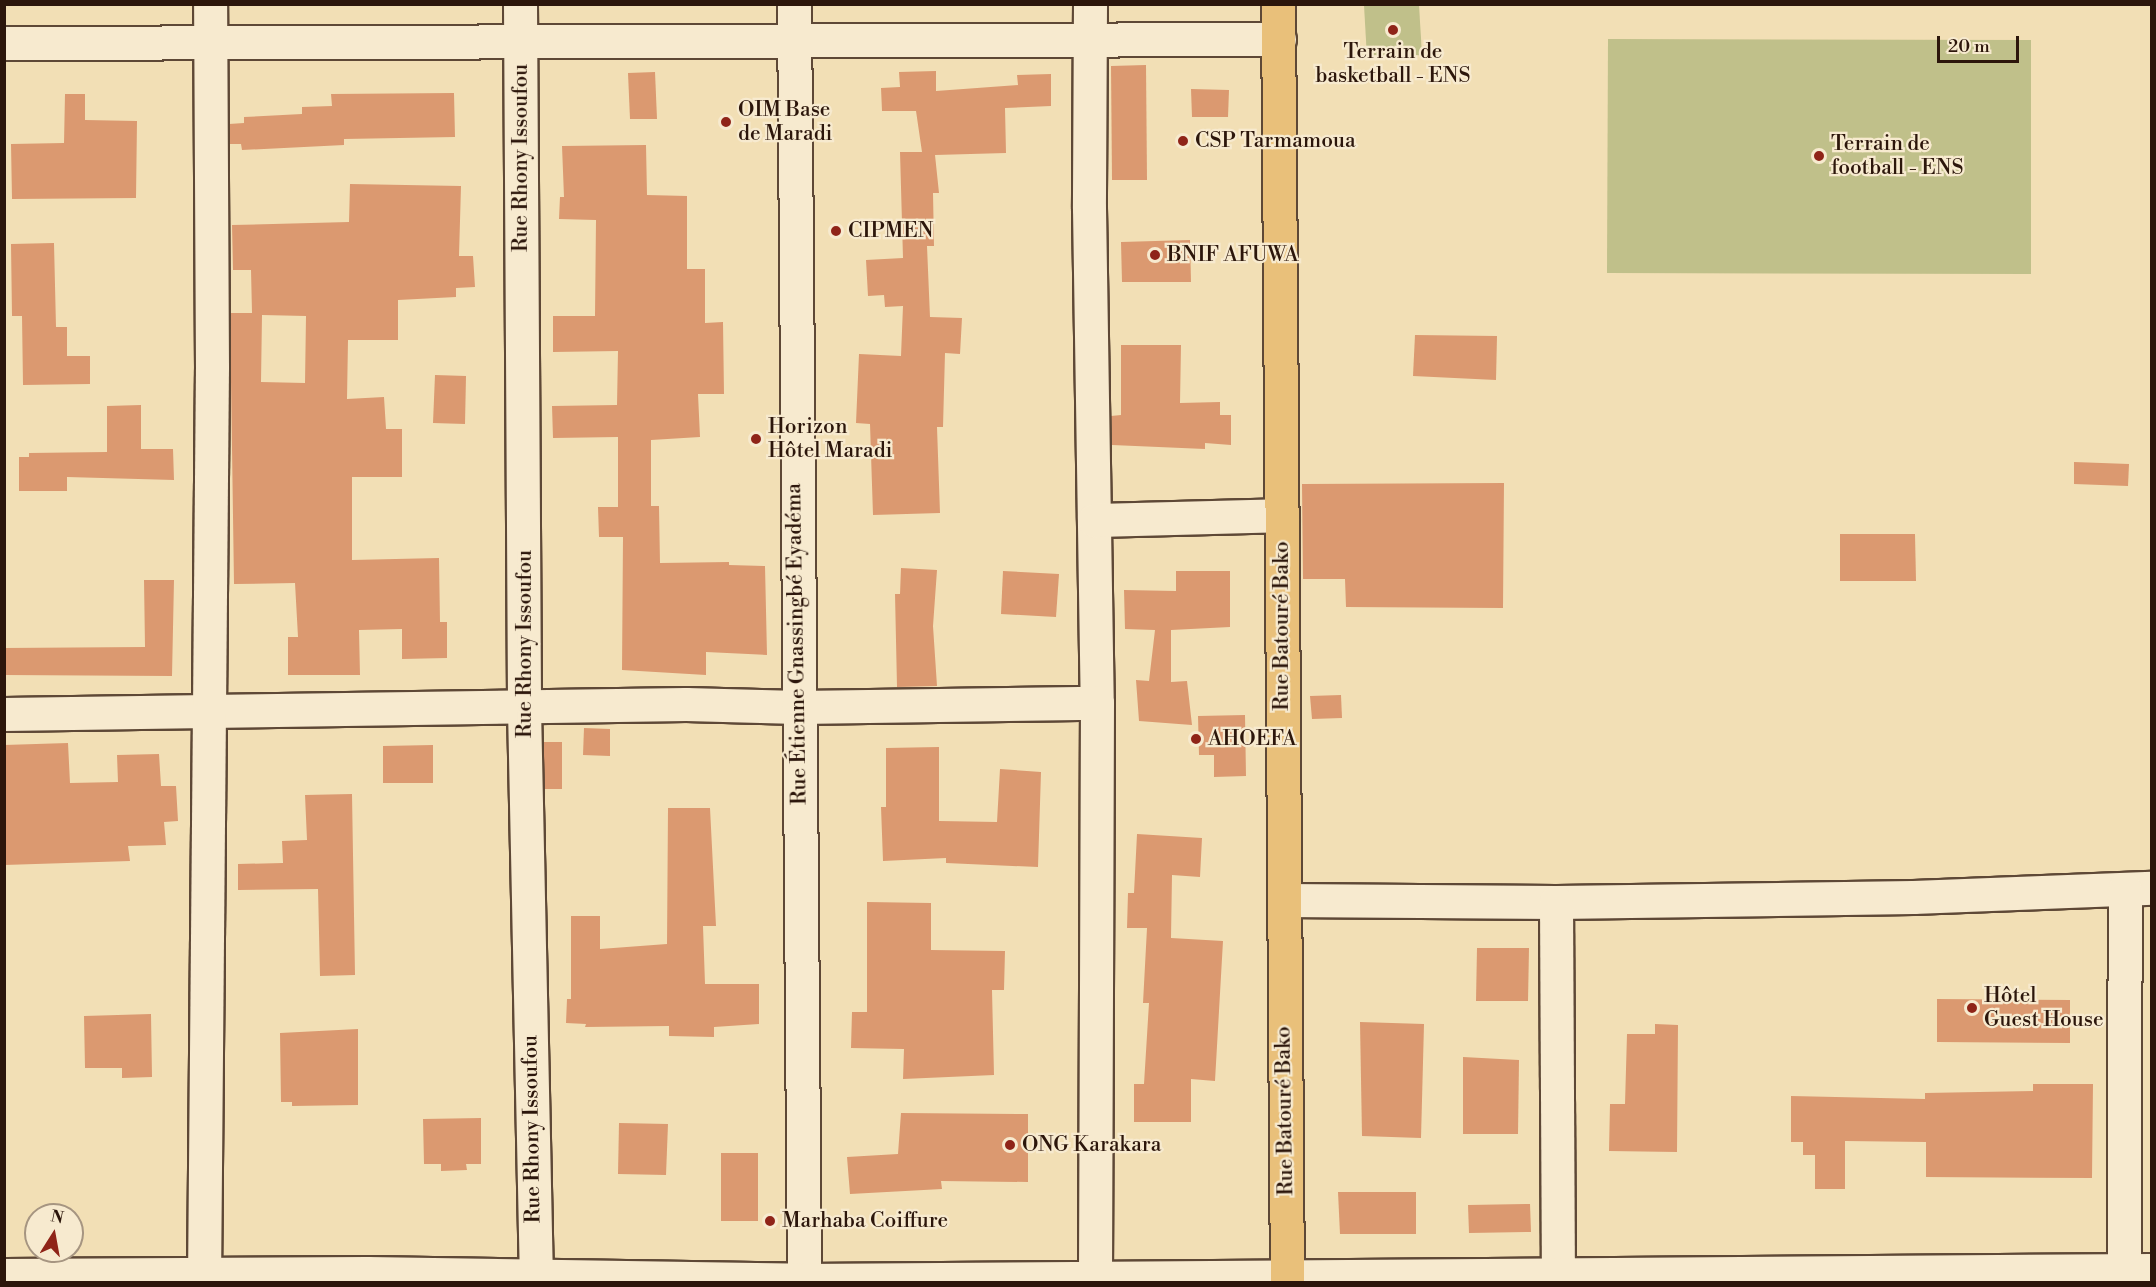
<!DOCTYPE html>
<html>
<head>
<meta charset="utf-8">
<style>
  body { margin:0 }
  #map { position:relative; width:2156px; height:1287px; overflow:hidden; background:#f2dfb5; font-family:"Libre Bodoni",serif }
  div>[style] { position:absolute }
  .green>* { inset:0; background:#c0c08a }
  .building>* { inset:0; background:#db9970 }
  .roads { filter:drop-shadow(2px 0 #5e4836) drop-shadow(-2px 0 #5e4836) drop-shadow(0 2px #5e4836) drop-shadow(0 -2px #5e4836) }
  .minor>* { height:33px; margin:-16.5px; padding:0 16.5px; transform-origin:16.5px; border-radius:16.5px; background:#f7eacf }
  .major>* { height:33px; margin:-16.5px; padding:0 16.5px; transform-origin:16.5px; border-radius:16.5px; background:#e9c07a }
  .dots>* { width:16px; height:16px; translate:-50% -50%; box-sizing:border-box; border:3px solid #f7eacf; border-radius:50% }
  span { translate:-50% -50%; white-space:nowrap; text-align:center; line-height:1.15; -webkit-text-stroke:4.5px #f7eacf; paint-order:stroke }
  .poi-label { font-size:21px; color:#2c160b }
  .left { translate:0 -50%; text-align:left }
  .street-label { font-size:21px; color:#2c160b }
  .frame { position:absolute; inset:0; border:6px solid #2c160b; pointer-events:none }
  .north { position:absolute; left:24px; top:1203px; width:60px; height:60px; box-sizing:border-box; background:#f7eacf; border:2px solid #a69581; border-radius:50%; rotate:11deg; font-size:16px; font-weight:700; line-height:24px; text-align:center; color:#2c160b }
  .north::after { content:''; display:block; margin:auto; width:21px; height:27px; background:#8f2418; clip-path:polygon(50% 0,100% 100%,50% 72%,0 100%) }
  .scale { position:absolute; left:1937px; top:36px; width:82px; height:27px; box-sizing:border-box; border:3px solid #2c160b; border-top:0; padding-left:8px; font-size:18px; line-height:21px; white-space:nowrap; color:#2c160b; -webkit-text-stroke:4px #f7eacf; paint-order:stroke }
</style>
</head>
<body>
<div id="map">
  <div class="green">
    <div style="clip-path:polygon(1364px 5px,1419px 5px,1422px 55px,1367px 58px)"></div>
    <div style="clip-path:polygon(1608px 39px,2031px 40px,2031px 274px,1607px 273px)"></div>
  </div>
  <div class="building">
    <div style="clip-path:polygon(1146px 65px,1147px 180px,1112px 180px,1111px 66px)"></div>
    <div style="clip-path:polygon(936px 71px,936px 91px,1018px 85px,1017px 75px,1051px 74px,1051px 106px,1005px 108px,1006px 153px,935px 155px,939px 193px,933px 193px,934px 246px,927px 246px,930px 317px,962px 318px,960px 354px,945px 353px,943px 427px,937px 427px,940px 513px,873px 515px,870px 424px,856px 423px,859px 354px,901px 356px,903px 306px,885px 307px,884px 295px,868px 296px,866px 260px,903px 258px,900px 152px,922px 152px,916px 111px,882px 111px,881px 88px,900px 87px,899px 72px)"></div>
    <div style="clip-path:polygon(655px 72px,657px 119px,630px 119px,628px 73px)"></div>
    <div style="clip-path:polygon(1191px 89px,1229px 90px,1228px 117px,1192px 117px)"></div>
    <div style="clip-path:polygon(454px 93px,455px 137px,344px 139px,344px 145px,242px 150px,241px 144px,230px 144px,229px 124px,244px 123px,244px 117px,302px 114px,302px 107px,332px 106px,331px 94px)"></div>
    <div style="clip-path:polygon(65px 94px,85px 94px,85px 120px,137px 121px,136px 198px,12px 199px,11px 144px,64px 143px)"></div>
    <div style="clip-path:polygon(646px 145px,647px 195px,687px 196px,687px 269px,705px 269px,705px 323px,723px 322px,724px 394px,698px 394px,700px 437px,651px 440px,651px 506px,659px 506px,660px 563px,729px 562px,729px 565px,765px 566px,767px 655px,706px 652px,706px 675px,622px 670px,623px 537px,599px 537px,598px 507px,618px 507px,618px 437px,553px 438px,552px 406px,617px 405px,618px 351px,553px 352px,553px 316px,595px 316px,596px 220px,559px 219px,560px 197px,564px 197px,562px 146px)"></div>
    <div style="clip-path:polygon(evenodd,350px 184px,461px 186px,459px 256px,473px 256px,475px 287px,456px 288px,456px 297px,398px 300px,398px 340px,348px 340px,347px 399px,384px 397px,386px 429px,402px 429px,402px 477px,352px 477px,352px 560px,439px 558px,440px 622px,447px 622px,447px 658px,402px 659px,402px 629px,359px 630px,360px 675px,288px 675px,288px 637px,298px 637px,295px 583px,234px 584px,230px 313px,252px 313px,251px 270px,233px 270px,232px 225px,349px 222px,350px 184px,262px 315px,306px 316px,305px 383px,261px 382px,262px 315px)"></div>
    <div style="clip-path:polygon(1190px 240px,1191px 282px,1122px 282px,1121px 242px)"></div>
    <div style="clip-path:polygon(54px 243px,56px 327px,67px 327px,67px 356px,90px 356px,90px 384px,23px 385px,22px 316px,12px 316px,11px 244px)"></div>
    <div style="clip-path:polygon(1415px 335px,1497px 336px,1496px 380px,1413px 376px)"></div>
    <div style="clip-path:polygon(1121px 345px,1181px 345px,1180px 403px,1220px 402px,1220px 415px,1231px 415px,1231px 445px,1205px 443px,1205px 449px,1112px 445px,1111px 416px,1121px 415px)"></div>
    <div style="clip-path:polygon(435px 375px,466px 376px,465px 424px,433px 423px)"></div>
    <div style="clip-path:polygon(141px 405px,141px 449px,173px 449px,174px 480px,67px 477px,67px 491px,19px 491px,19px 457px,29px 457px,29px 453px,107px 452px,107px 406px)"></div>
    <div style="clip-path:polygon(2074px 462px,2129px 464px,2128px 486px,2074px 484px)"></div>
    <div style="clip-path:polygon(1504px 483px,1503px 608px,1346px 607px,1345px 579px,1303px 579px,1302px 484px)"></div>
    <div style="clip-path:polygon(1840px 534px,1915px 534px,1916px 581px,1840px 581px)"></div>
    <div style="clip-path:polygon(901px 568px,937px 570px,933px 626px,937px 686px,897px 687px,895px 594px,900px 594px)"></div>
    <div style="clip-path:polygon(1003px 571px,1059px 574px,1056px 617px,1001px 614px)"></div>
    <div style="clip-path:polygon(1176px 571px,1230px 571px,1230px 627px,1171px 630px,1171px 682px,1187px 681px,1192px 725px,1139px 721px,1136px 680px,1149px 681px,1155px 630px,1125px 629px,1124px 590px,1176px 591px)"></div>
    <div style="clip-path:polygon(144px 580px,174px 580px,172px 676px,4px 675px,4px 648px,145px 647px)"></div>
    <div style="clip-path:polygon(1341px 695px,1342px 718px,1312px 719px,1310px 696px)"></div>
    <div style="clip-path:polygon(1245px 715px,1246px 776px,1214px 777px,1214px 755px,1199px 755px,1198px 716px)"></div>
    <div style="clip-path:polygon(584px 728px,610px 729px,610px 756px,583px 755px)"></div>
    <div style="clip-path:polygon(543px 742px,562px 742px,562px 789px,544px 789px)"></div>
    <div style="clip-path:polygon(68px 743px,70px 783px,118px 782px,117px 755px,159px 754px,161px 786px,176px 786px,178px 821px,164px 822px,166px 845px,128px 846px,130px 861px,4px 865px,4px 745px)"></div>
    <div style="clip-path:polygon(433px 745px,433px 783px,383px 783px,383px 746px)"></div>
    <div style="clip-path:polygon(939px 747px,939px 821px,997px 822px,1000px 769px,1041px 772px,1038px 867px,946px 863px,946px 858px,883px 861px,881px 807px,886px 807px,886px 748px)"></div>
    <div style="clip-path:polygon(352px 794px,355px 975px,320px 976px,318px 889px,238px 890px,238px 864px,283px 863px,282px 841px,307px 840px,305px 795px)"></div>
    <div style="clip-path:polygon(668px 808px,710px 808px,716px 926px,703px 926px,705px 984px,759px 984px,759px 1024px,714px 1027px,714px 1037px,669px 1036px,669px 1026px,585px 1027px,586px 1024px,566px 1023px,567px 999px,571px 999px,571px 916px,600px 916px,600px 949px,667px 944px)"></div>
    <div style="clip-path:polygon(1137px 834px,1202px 838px,1200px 877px,1172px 875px,1171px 938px,1223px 941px,1215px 1081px,1191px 1079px,1191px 1122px,1134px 1122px,1134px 1084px,1144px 1084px,1149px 1003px,1143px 1003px,1147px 928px,1127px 928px,1128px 893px,1134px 893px)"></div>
    <div style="clip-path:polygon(867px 902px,931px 903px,931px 950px,1005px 951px,1004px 990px,992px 990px,994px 1075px,903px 1079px,904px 1049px,851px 1048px,852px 1012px,867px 1012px)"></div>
    <div style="clip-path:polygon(1477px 948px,1529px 948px,1528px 1001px,1476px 1001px)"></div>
    <div style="clip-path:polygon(1937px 999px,2070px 1000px,2070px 1043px,1937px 1042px)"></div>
    <div style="clip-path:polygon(151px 1014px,152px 1077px,122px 1078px,122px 1068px,85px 1068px,84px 1016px)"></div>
    <div style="clip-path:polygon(1360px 1022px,1424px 1024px,1421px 1138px,1362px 1136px)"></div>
    <div style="clip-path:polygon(1655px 1024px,1678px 1025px,1677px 1152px,1609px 1151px,1610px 1104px,1625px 1104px,1627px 1034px,1655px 1034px)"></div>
    <div style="clip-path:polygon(358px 1029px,358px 1105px,292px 1106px,292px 1102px,281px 1102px,280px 1033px)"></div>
    <div style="clip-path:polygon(1463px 1057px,1519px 1060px,1518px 1134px,1463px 1134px)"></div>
    <div style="clip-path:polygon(2033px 1084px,2093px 1084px,2092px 1178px,1926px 1177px,1926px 1142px,1845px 1141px,1845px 1189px,1815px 1189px,1815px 1155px,1803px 1155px,1803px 1142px,1791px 1142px,1791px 1096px,1925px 1099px,1925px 1093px,2033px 1091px)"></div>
    <div style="clip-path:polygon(901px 1113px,1028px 1114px,1028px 1182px,941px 1181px,942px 1189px,850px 1194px,847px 1157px,898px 1154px)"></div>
    <div style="clip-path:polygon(481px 1118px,481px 1164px,466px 1164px,467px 1170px,441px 1171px,441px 1164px,424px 1164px,423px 1119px)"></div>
    <div style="clip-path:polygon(619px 1123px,668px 1124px,666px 1175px,618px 1174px)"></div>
    <div style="clip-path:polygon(721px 1153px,758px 1153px,758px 1221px,721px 1221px)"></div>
    <div style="clip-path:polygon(1338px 1192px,1416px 1192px,1416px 1234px,1340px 1234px)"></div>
    <div style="clip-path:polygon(1530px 1204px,1531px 1232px,1469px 1233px,1468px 1205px)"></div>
  </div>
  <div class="roads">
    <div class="minor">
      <div style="left:520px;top:4px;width:704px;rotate:89.67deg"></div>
      <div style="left:524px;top:708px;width:574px;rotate:88.8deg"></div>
      <div style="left:794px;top:4px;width:1278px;rotate:89.55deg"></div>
      <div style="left:1090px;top:4px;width:204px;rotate:90.3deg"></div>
      <div style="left:1089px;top:208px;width:495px;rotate:89.1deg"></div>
      <div style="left:1097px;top:703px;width:579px;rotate:90.2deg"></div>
      <div style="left:4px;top:43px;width:1275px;rotate:-0.18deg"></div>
      <div style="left:1094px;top:520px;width:188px;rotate:-1.5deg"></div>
      <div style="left:4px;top:714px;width:682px;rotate:-0.84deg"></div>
      <div style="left:686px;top:704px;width:112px;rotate:1.5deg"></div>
      <div style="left:798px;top:707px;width:299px;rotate:-0.8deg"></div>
      <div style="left:1284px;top:900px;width:272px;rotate:0.4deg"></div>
      <div style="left:1556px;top:902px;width:357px;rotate:-0.8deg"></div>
      <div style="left:1913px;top:897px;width:239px;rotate:-2.2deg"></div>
      <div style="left:1556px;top:902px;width:372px;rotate:89.7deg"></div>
      <div style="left:4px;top:1275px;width:363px;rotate:-0.3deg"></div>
      <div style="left:367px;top:1273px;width:437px;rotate:0.9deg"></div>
      <div style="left:804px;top:1280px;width:1348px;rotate:-0.43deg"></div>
      <div style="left:204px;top:1282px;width:915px;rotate:-89.5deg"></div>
      <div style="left:212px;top:367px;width:363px;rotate:-90.3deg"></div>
      <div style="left:2124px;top:1282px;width:393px;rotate:-89.9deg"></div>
    </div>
    <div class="major">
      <div style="left:1278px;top:4px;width:1278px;rotate:89.6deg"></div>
    </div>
  </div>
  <div class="dots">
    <div style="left:1393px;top:30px;background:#8f2418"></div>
    <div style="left:726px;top:122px;background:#8f2418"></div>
    <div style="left:1183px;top:141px;background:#8f2418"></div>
    <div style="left:1819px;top:156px;background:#8f2418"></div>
    <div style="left:836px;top:231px;background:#8f2418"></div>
    <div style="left:1155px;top:255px;background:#8f2418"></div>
    <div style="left:756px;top:439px;background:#8f2418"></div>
    <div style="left:1196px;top:739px;background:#8f2418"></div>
    <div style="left:1972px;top:1008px;background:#8f2418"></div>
    <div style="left:1010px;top:1145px;background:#8f2418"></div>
    <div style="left:770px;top:1221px;background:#8f2418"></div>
  </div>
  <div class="poi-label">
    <span style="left:1393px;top:64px">Terrain de<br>basketball - ENS</span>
    <span class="left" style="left:738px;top:122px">OIM Base<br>de Maradi</span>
    <span class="left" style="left:1195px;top:141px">CSP Tarmamoua</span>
    <span class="left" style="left:1831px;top:156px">Terrain de<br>football - ENS</span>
    <span class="left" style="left:848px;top:231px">CIPMEN</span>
    <span class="left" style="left:1167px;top:255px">BNIF AFUWA</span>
    <span class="left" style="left:768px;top:439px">Horizon<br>Hôtel Maradi</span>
    <span class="left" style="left:1208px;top:739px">AHOEFA</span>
    <span class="left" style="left:1984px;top:1008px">Hôtel<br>Guest House</span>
    <span class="left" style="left:1022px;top:1145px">ONG Karakara</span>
    <span class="left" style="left:782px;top:1221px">Marhaba Coiffure</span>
  </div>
  <div class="street-label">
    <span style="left:521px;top:158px;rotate:-90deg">Rue Rhony Issoufou</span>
    <span style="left:1282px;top:626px;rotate:-90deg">Rue Batouré Bako</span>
    <span style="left:525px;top:644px;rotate:-90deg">Rue Rhony Issoufou</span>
    <span style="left:797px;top:644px;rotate:-91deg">Rue Étienne Gnassingbé Eyadéma</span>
    <span style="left:1285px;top:1111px;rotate:-91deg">Rue Batouré Bako</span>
    <span style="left:532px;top:1129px;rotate:-91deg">Rue Rhony Issoufou</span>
  </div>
  <div class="frame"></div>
  <div class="north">N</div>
  <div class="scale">20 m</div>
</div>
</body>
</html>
